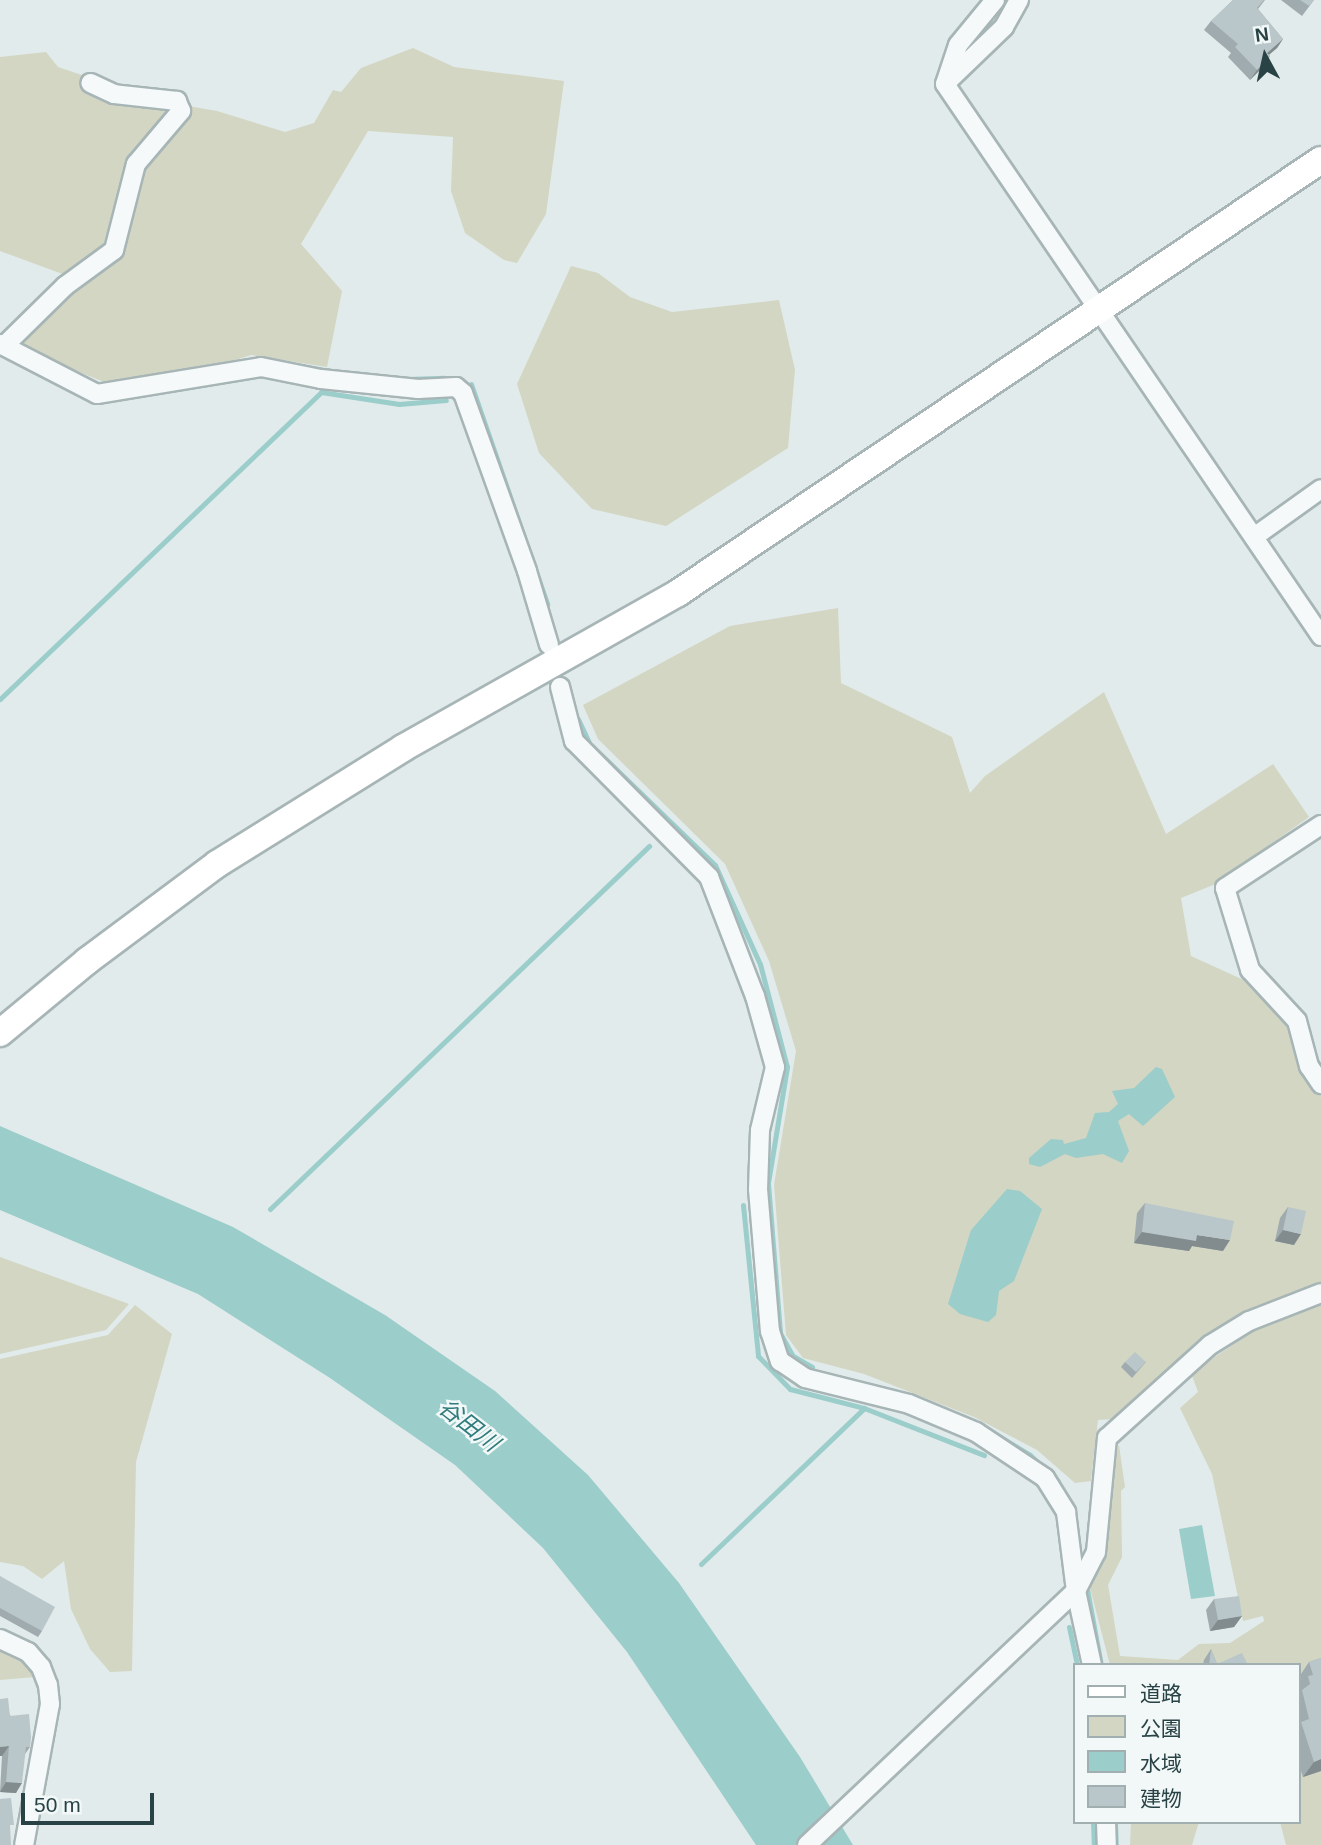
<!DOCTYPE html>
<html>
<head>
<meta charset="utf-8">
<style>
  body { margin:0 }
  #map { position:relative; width:1321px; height:1845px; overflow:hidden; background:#e2ebeb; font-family:Arial,"Noto Sans JP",sans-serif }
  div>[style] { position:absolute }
  .green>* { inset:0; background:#d2d6c3 }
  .water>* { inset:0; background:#9bcdcb }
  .stream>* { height:5px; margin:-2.5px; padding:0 2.5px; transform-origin:2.5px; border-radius:2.5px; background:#9bcdcb }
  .roads { filter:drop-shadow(2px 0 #a7b5b6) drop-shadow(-2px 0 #a7b5b6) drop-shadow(0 2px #a7b5b6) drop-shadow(0 -2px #a7b5b6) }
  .street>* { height:18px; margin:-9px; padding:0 9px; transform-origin:9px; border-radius:9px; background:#f5f9f9 }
  .secondary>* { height:26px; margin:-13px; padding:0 13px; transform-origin:13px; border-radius:13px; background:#fff }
  .wall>* { inset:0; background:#9fabae }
  .shaded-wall>* { inset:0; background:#828b8d }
  .building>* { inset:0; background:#b9c7ca }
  span { translate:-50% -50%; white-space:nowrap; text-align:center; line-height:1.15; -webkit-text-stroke:5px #f2f8f8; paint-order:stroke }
  .water-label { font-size:23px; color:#307b7b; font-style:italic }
  .legend { position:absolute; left:1073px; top:1663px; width:228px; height:161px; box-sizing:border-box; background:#f2f8f8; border:2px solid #a2afb0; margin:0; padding:9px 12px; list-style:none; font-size:21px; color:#294245 }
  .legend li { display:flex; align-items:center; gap:14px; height:35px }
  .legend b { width:35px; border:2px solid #a2afb0 }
  .north { position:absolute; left:1230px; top:21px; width:70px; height:70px; -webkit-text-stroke:5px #f2f8f8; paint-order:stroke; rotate:352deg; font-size:19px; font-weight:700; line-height:28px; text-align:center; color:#294245 }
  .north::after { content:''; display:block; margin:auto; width:24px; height:32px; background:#294245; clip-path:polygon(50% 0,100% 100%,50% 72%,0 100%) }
  .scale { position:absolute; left:21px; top:1793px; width:133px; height:32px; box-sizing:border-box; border:4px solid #294245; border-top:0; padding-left:9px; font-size:21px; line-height:24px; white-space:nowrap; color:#294245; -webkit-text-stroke:5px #f2f8f8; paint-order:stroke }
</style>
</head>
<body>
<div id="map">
  <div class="green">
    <div style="clip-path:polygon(413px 48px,454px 67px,564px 81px,546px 214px,517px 263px,504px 260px,465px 233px,451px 191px,453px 137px,368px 131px,301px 244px,342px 291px,327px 367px,251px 355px,191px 374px,104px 382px,11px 344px,87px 283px,0 251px,0 57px,46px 52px,58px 67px,159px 101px,217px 111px,285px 132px,314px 123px,333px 90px,341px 92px,361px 68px)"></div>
    <div style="clip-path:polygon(571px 266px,598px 273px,630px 297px,672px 312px,779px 300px,795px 370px,788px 448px,666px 526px,592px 509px,539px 453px,517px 384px)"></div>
    <div style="clip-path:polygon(838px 608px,841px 683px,952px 737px,970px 793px,985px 776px,1104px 692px,1166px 834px,1273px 764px,1309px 817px,1213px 885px,1181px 898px,1191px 956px,1248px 982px,1292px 1028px,1302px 1070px,1321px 1097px,1321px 1286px,1256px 1306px,1217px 1328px,1114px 1419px,1098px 1420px,1091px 1481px,1075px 1483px,1037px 1450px,974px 1417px,864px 1374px,803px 1358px,786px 1335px,774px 1185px,796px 1051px,769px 961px,725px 864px,598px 739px,583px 705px,730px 626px)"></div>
    <div style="clip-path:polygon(0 1257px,129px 1304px,106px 1330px,0 1354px)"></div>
    <div style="clip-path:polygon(135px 1305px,172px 1334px,136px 1462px,132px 1671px,110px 1672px,90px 1649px,71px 1609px,64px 1561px,42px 1579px,23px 1566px,0 1562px,0 1359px,108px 1335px)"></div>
    <div style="clip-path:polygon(1321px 1305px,1321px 1845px,1286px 1845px,1280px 1822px,1298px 1822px,1298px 1665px,1110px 1665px,1089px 1584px,1110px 1462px,1119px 1445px,1125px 1487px,1121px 1491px,1122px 1557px,1108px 1585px,1120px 1656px,1178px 1660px,1199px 1644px,1230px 1643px,1264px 1621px,1263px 1616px,1243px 1621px,1212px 1474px,1180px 1408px,1198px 1392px,1191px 1373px,1259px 1327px)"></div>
    <div style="clip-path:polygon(0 1649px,21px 1660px,35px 1677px,0 1680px)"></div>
    <div style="clip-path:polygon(1131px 1822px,1199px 1822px,1192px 1845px,1130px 1845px)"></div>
  </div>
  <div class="water">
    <div style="clip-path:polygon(1156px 1067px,1162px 1069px,1175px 1097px,1143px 1126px,1129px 1114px,1118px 1121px,1129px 1151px,1122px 1163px,1103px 1154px,1076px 1158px,1065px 1154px,1040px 1167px,1029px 1164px,1029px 1158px,1051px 1139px,1063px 1140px,1064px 1144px,1086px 1138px,1095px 1113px,1109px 1112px,1118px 1104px,1112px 1091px,1134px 1088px)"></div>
    <div style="clip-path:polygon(0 1126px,233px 1227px,385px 1315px,495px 1391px,588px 1475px,679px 1583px,800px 1757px,853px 1845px,756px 1845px,627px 1652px,543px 1548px,455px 1465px,330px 1378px,198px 1294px,0 1210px)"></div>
    <div style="clip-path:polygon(1007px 1189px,1020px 1191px,1042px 1209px,1014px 1281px,999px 1291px,996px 1315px,988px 1322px,960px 1314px,948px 1304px,971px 1230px)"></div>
    <div style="clip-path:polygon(1202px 1525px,1215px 1596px,1191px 1599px,1179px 1529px)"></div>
  </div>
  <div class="stream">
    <div style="left:300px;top:366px;width:39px;rotate:9deg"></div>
    <div style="left:407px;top:379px;width:37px;rotate:-2deg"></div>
    <div style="left:471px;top:384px;width:233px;rotate:70.9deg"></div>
    <div style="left:0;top:699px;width:444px;rotate:-43.7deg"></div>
    <div style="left:321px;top:392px;width:79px;rotate:8.7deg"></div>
    <div style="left:399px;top:404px;width:47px;rotate:-4.9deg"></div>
    <div style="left:578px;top:719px;width:26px;rotate:65deg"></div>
    <div style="left:589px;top:743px;width:175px;rotate:44.1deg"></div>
    <div style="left:715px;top:865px;width:109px;rotate:65.6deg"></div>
    <div style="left:760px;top:964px;width:106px;rotate:75.3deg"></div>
    <div style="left:787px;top:1067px;width:118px;rotate:99.3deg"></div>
    <div style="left:768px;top:1183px;width:150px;rotate:85.4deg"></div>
    <div style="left:780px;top:1333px;width:26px;rotate:61deg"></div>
    <div style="left:793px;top:1356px;width:22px;rotate:30deg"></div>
    <div style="left:743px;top:1205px;width:152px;rotate:84.3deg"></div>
    <div style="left:758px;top:1356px;width:46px;rotate:45.9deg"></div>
    <div style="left:790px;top:1389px;width:76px;rotate:14.4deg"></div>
    <div style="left:864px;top:1408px;width:129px;rotate:21.4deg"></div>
    <div style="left:270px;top:1209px;width:525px;rotate:-43.76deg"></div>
    <div style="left:989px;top:1430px;width:48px;rotate:31.4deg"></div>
    <div style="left:1030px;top:1455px;width:38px;rotate:43deg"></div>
    <div style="left:701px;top:1564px;width:226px;rotate:-43.7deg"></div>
    <div style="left:1087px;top:1589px;width:77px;rotate:79.6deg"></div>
    <div style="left:1069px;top:1627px;width:39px;rotate:78deg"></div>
    <div style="left:1093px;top:1822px;width:23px;rotate:88deg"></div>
    <div style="left:1115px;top:1822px;width:23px;rotate:88deg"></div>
  </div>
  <div class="roads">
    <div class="street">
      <div style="left:995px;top:0;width:58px;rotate:129.4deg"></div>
      <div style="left:958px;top:45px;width:41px;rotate:108.4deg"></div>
      <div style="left:945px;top:84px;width:668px;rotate:55.74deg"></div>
      <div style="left:950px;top:79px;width:75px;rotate:-43.9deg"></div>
      <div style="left:1004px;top:27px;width:31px;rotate:-61deg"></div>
      <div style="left:0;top:344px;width:109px;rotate:27.3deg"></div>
      <div style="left:97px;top:394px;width:166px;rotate:-9.3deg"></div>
      <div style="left:261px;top:367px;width:61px;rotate:11.3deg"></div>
      <div style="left:321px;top:379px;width:98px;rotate:5.9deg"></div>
      <div style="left:418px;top:389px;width:38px;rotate:-3deg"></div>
      <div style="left:456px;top:387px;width:9px;rotate:41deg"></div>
      <div style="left:463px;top:393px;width:189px;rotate:70.2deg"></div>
      <div style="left:527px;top:571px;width:77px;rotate:73.4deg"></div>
      <div style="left:4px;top:346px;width:86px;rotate:-44.5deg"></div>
      <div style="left:65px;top:286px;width:61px;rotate:-36.3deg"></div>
      <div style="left:114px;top:250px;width:89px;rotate:-75.7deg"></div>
      <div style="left:136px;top:164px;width:70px;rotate:-49.7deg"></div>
      <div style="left:181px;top:111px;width:11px;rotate:-112deg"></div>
      <div style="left:177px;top:101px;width:63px;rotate:-173.7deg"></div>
      <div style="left:114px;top:94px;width:26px;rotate:-155deg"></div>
      <div style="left:1254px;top:537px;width:82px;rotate:-35.6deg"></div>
      <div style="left:560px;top:687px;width:56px;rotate:75.5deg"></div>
      <div style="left:574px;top:741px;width:192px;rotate:45.2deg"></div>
      <div style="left:709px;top:877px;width:128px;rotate:68.9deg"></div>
      <div style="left:755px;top:996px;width:74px;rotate:74.3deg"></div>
      <div style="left:775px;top:1067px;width:65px;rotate:103.4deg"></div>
      <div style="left:760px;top:1130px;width:59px;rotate:91.9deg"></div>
      <div style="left:758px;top:1189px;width:143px;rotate:85.2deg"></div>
      <div style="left:770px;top:1331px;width:32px;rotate:72deg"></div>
      <div style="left:780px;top:1361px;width:30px;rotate:34deg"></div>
      <div style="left:805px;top:1378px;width:107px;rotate:14deg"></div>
      <div style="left:909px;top:1404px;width:73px;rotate:22.7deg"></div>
      <div style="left:976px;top:1432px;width:83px;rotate:33.7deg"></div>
      <div style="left:1045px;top:1478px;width:40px;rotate:58deg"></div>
      <div style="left:1066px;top:1512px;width:80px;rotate:82.8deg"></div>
      <div style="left:1076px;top:1591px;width:76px;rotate:77.8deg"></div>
      <div style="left:1321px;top:825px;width:115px;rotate:146.7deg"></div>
      <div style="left:1225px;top:888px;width:86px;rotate:73deg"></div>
      <div style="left:1250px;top:970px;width:69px;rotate:47.3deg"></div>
      <div style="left:1297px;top:1021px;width:47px;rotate:75.1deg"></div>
      <div style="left:1309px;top:1066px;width:22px;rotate:56deg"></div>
      <div style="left:0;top:1639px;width:31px;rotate:25deg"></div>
      <div style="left:28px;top:1652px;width:20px;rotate:49deg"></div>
      <div style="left:41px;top:1667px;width:19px;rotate:69deg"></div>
      <div style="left:48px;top:1685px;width:19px;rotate:84deg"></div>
      <div style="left:50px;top:1704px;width:143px;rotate:100.4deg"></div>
      <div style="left:1106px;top:1822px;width:23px;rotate:88deg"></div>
      <div style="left:807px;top:1845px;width:370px;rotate:-43.4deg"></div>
      <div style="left:1076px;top:1591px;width:44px;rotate:-62.9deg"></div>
      <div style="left:1096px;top:1552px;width:115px;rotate:-84.5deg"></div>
      <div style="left:1107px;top:1438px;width:139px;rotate:-42.1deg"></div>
      <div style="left:1210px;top:1345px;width:46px;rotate:-31.6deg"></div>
      <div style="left:1249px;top:1321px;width:77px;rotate:-21.3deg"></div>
    </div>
    <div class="secondary">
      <div style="left:0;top:1033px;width:113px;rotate:-39.6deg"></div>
      <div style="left:87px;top:961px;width:162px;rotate:-36.7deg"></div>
      <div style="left:217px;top:864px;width:219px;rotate:-31.9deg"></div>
      <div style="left:403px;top:748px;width:316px;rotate:-29.4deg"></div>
      <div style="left:678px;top:593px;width:775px;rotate:-33.96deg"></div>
    </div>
  </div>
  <div class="wall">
    <div style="clip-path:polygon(1233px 0,1265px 0,1258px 9px,1283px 39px,1277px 48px,1269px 55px,1270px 56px,1264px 66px,1250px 80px,1228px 57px,1231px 53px,1204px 30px,1211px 21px)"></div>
    <div style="clip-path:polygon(1281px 0,1314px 0,1302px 16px)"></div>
    <div style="clip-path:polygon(1145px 1203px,1223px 1251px,1192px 1246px,1189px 1251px,1134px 1243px,1137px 1213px)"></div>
    <div style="clip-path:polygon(1288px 1207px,1294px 1245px,1275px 1241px,1280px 1218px)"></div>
    <div style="clip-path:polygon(1125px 1362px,1146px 1362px,1132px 1378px,1121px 1367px)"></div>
    <div style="clip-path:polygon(0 1576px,42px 1631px,38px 1637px,0 1616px)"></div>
    <div style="clip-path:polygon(1214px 1599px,1242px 1616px,1234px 1627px,1210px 1631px,1206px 1610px)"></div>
    <div style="clip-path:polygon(1211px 1649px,1217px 1664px,1247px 1663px,1246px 1665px,1203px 1665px,1204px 1660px)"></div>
    <div style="clip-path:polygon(1321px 1658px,1321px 1771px,1303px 1777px,1298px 1762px,1298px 1690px,1301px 1686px,1299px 1677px,1309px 1662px)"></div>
    <div style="clip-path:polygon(0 1699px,30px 1747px,25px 1754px,16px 1793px,0 1792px,2px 1756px,0 1756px)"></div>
  </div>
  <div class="shaded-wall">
    <div style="clip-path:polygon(1283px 39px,1277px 48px,1260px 62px,1267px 53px)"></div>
    <div style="clip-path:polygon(1270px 56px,1264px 66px,1250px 80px,1257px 70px)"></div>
    <div style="clip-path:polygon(1283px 1230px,1301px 1234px,1294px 1245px,1275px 1241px)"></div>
    <div style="clip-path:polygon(1142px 1232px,1197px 1235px,1230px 1240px,1223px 1251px,1192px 1246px,1189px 1251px,1134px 1243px)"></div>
    <div style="clip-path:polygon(1242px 1616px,1234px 1627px,1210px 1631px,1218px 1620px)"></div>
    <div style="clip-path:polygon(9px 1746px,2px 1756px,0 1756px,0 1747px)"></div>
    <div style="clip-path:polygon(1321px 1759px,1321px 1771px,1303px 1777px,1314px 1762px)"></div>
    <div style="clip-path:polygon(6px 1782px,22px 1783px,16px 1793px,0 1792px)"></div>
  </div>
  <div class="building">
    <div style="clip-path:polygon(1233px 0,1264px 0,1257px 8px,1283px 39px,1267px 53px,1270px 56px,1257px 70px,1235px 47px,1238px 44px,1211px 21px)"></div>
    <div style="clip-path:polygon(1300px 0,1314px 0,1309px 6px)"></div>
    <div style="clip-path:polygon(1145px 1203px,1234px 1221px,1230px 1240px,1197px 1235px,1196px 1241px,1142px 1232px)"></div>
    <div style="clip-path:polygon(1288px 1207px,1306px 1211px,1301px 1234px,1283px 1230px)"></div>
    <div style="clip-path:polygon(1135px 1352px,1146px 1362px,1136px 1372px,1125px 1362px)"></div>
    <div style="clip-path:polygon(0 1576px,55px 1607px,42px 1631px,0 1608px)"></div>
    <div style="clip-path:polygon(1239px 1596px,1242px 1616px,1218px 1620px,1214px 1599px)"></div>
    <div style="clip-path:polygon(1211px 1649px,1217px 1664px,1242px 1653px,1247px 1663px,1244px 1665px,1209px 1665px)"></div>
    <div style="clip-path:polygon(1321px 1658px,1321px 1759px,1314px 1762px,1301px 1722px,1309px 1719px,1302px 1690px,1310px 1684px,1308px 1676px,1313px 1675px,1309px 1662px)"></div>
    <div style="clip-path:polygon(8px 1698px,10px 1716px,29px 1714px,31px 1737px,30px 1747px,26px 1747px,22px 1783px,6px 1782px,9px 1746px,0 1747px,0 1699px)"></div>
    <div style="clip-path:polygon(11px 1798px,14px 1825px,10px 1825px,11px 1845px,0 1845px,0 1799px)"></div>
  </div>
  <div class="water-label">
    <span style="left:469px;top:1425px;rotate:38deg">谷田川</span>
  </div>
  <ul class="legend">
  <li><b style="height:9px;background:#fff"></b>道路</li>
  <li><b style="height:19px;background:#d2d6c3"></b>公園</li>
  <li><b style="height:19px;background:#9bcdcb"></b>水域</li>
  <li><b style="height:19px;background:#b9c7ca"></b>建物</li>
  </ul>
  <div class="north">N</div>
  <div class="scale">50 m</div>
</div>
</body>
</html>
